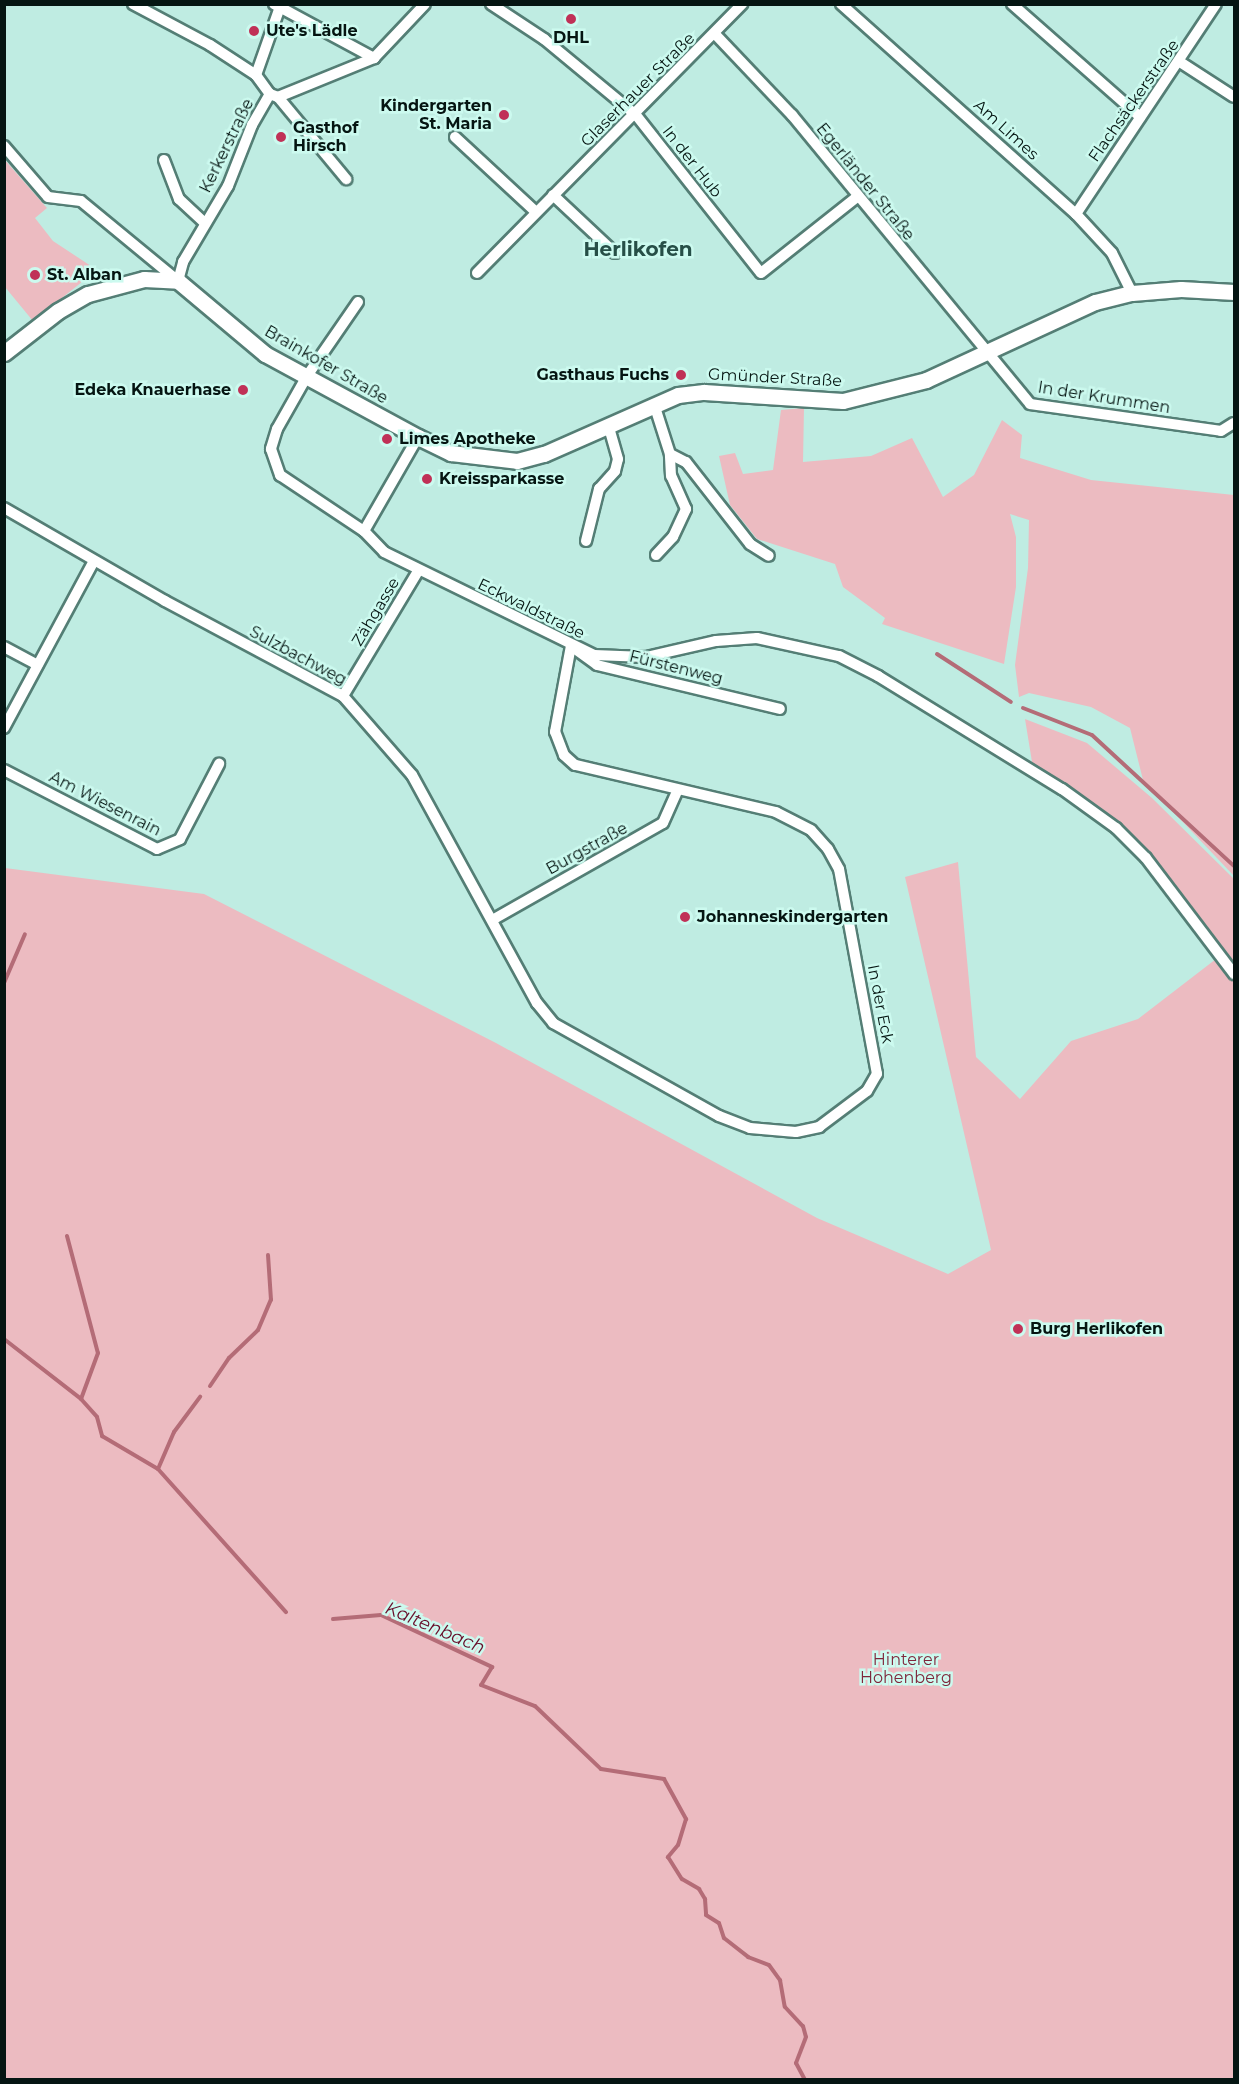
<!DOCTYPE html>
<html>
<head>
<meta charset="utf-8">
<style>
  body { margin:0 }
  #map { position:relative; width:1239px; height:2084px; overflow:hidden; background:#bfece2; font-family:Montserrat,sans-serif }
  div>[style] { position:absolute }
  .green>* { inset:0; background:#ecbbc1 }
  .stream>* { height:4px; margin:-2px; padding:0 2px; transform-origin:2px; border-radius:2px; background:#b46c77 }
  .roads { filter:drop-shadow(2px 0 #547e75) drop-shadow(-2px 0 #547e75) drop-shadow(0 2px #547e75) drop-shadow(0 -2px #547e75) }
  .street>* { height:10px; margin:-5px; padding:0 5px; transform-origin:5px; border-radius:5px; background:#fff }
  .secondary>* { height:15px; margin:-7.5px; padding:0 7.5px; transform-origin:7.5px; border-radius:7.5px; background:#fff }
  .dots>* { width:16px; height:16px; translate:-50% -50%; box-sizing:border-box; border:3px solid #ccfaef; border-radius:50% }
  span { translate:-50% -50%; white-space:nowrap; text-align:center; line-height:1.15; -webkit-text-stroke:5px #ccfaef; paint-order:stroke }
  .poi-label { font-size:16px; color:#051512; font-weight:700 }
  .left { translate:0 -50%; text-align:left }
  .right { translate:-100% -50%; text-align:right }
  .street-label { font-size:16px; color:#051512 }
  .park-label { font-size:16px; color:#7f263b }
  .water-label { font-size:18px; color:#680d29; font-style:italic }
  .quarter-label { font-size:20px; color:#264f47; font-weight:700 }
  .frame { position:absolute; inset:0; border:6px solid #051512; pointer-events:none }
</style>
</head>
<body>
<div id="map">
  <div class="green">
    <div style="clip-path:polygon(4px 159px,47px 208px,35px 218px,53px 241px,97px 270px,33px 321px,5px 287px)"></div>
    <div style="clip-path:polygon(804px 408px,803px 462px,871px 456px,912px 438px,943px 497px,974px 475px,1002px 420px,1022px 435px,1020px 458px,1091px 480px,1234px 495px,1234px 876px,1143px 780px,1130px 728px,1091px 707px,1029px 693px,1019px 697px,1015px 665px,1028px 568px,1029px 520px,1010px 514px,1016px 537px,1016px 587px,1004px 664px,882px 624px,885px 618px,843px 587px,835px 564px,757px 539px,730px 505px,719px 456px,735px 453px,743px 474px,773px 470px,781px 410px)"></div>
    <div style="clip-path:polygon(1025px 719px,1087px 743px,1152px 798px,1234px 879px,1234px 969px,1150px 860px,1033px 768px)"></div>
    <div style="clip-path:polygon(958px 862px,976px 1057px,1020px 1099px,1071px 1041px,1138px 1019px,1216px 959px,1234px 981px,1234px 2079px,5px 2079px,5px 868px,204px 894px,496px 1043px,817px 1218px,948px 1274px,991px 1250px,905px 877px)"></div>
  </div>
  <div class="stream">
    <div style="left:937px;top:654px;width:88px;rotate:33deg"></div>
    <div style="left:1023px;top:708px;width:74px;rotate:21.4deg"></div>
    <div style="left:1092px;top:735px;width:193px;rotate:42.7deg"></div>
    <div style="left:4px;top:983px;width:53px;rotate:-66.8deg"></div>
    <div style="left:67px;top:1236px;width:121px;rotate:75.2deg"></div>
    <div style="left:98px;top:1353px;width:49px;rotate:110.3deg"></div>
    <div style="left:4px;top:1339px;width:98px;rotate:37.9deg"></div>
    <div style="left:81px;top:1399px;width:24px;rotate:48deg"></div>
    <div style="left:97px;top:1417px;width:20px;rotate:75deg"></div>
    <div style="left:102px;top:1436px;width:65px;rotate:30.5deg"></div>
    <div style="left:158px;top:1469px;width:192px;rotate:48.2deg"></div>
    <div style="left:210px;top:1386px;width:34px;rotate:-56deg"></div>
    <div style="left:229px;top:1358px;width:40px;rotate:-44deg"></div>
    <div style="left:258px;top:1330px;width:33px;rotate:-67deg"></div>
    <div style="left:271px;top:1300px;width:45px;rotate:-93.8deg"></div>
    <div style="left:158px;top:1469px;width:40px;rotate:-66.6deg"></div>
    <div style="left:174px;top:1432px;width:44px;rotate:-53.4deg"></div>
    <div style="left:333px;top:1619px;width:48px;rotate:-4.8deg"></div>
    <div style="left:381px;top:1615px;width:123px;rotate:25.1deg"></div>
    <div style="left:492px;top:1667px;width:21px;rotate:121deg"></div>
    <div style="left:481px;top:1685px;width:58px;rotate:21.3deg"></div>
    <div style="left:535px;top:1706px;width:91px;rotate:43.7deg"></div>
    <div style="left:601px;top:1769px;width:64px;rotate:9deg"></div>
    <div style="left:664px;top:1779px;width:46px;rotate:61.2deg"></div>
    <div style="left:686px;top:1819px;width:27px;rotate:107deg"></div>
    <div style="left:678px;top:1845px;width:16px;rotate:130deg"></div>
    <div style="left:668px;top:1857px;width:26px;rotate:58deg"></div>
    <div style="left:682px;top:1879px;width:20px;rotate:30deg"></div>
    <div style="left:699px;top:1889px;width:12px;rotate:59deg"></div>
    <div style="left:705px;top:1899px;width:16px;rotate:86deg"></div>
    <div style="left:706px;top:1915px;width:15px;rotate:32deg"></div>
    <div style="left:719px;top:1923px;width:16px;rotate:72deg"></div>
    <div style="left:724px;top:1938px;width:31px;rotate:38deg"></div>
    <div style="left:748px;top:1957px;width:22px;rotate:21deg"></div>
    <div style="left:769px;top:1965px;width:19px;rotate:54deg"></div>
    <div style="left:780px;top:1980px;width:27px;rotate:80deg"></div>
    <div style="left:785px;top:2007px;width:26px;rotate:47deg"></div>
    <div style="left:803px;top:2026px;width:11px;rotate:75deg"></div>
    <div style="left:806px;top:2037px;width:28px;rotate:111deg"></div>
    <div style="left:796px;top:2063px;width:19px;rotate:62deg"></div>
  </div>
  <div class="roads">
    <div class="street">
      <div style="left:133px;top:4px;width:87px;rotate:28deg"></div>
      <div style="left:210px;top:45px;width:55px;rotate:33.1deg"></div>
      <div style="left:256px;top:75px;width:24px;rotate:54deg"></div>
      <div style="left:274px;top:4px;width:114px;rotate:28.4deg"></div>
      <div style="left:491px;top:4px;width:64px;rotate:33.4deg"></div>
      <div style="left:544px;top:39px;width:119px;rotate:39.6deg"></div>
      <div style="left:636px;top:115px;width:201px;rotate:51.7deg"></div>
      <div style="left:761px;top:273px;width:122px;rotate:-38.4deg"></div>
      <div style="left:841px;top:4px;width:315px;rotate:41.8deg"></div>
      <div style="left:1076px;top:214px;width:53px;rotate:47.3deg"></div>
      <div style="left:1112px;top:253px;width:45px;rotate:63.4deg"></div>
      <div style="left:1012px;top:4px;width:171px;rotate:41.4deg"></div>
      <div style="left:715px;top:34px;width:112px;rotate:46.5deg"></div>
      <div style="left:792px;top:115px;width:374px;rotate:50.5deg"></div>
      <div style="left:1030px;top:404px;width:193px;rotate:8deg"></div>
      <div style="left:1221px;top:431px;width:15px;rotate:-32deg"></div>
      <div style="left:1180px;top:62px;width:64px;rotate:32.9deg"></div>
      <div style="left:256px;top:75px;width:75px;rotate:-70.6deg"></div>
      <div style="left:278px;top:97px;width:107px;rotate:50.3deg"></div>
      <div style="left:455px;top:137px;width:110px;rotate:42.8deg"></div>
      <div style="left:4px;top:146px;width:67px;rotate:49.2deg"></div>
      <div style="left:48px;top:197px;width:33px;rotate:7deg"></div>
      <div style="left:81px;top:201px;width:126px;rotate:39.5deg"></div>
      <div style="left:178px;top:281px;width:20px;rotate:-75deg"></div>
      <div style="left:183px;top:262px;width:88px;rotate:-59.4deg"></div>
      <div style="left:228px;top:186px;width:66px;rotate:-68.5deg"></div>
      <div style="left:252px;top:125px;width:36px;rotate:-60deg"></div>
      <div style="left:270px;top:94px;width:9px;rotate:21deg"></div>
      <div style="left:278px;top:97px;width:104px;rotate:-22.1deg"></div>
      <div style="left:374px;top:58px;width:74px;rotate:-46.6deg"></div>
      <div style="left:164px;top:160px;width:42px;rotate:69deg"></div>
      <div style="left:179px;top:199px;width:34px;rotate:43deg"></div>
      <div style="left:553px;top:195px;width:85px;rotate:43.1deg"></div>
      <div style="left:1076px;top:214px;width:252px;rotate:-56.3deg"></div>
      <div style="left:477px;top:273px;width:378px;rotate:-45.4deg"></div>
      <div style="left:358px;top:302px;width:90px;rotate:124.6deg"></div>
      <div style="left:307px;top:376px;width:61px;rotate:119.5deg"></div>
      <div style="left:277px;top:429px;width:21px;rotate:107deg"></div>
      <div style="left:271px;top:449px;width:28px;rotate:71deg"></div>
      <div style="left:280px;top:475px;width:101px;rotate:33.7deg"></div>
      <div style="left:364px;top:531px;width:29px;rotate:46deg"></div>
      <div style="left:384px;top:552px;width:234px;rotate:26.1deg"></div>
      <div style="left:594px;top:655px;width:52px;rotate:2.2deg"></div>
      <div style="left:646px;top:657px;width:72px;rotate:-12.9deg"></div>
      <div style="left:716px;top:641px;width:41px;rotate:-4.2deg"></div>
      <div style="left:757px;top:638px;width:84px;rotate:12.4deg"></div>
      <div style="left:839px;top:656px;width:44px;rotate:27.1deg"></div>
      <div style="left:878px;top:676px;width:216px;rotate:31.6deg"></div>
      <div style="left:1062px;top:789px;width:67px;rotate:35.8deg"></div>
      <div style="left:1116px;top:828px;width:42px;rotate:45deg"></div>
      <div style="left:1146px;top:858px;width:146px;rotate:52.8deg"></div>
      <div style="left:654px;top:404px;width:52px;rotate:72.3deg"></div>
      <div style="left:670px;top:454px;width:18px;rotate:27deg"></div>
      <div style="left:686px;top:462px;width:104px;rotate:52deg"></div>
      <div style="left:750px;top:544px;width:22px;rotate:32deg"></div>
      <div style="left:4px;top:508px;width:186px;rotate:30deg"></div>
      <div style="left:165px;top:601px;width:202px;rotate:28.1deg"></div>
      <div style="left:343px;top:696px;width:105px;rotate:48.9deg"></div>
      <div style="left:412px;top:775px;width:260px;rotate:61.3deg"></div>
      <div style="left:537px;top:1003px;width:26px;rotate:51deg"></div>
      <div style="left:553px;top:1023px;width:190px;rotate:29.3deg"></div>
      <div style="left:719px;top:1116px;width:33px;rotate:21deg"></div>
      <div style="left:750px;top:1128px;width:46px;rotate:5deg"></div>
      <div style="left:796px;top:1132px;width:24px;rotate:-12deg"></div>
      <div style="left:819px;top:1127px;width:60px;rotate:-36.9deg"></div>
      <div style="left:867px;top:1091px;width:20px;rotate:-60deg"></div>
      <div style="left:877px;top:1074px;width:208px;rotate:-100.5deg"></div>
      <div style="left:839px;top:869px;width:23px;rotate:-119deg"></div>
      <div style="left:828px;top:849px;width:25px;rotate:-132deg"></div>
      <div style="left:811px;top:830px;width:39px;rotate:-153deg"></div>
      <div style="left:776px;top:812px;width:206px;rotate:-166.8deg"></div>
      <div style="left:575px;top:765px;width:15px;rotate:-138deg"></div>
      <div style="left:564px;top:755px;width:25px;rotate:-111deg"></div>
      <div style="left:555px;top:732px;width:87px;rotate:-79.5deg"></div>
      <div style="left:571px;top:646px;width:32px;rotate:36deg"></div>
      <div style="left:597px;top:665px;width:188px;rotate:13.5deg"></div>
      <div style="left:364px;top:531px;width:108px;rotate:-60.1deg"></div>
      <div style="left:586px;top:541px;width:54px;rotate:-76deg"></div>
      <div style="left:599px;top:489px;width:24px;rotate:-48deg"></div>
      <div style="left:615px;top:471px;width:12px;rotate:-76deg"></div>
      <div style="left:618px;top:459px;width:35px;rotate:-106deg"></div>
      <div style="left:656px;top:555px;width:25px;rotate:-47deg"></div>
      <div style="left:673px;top:537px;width:31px;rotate:-65deg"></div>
      <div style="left:686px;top:509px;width:36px;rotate:-114deg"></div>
      <div style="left:671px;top:476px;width:22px;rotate:-93deg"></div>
      <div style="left:4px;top:647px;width:38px;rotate:28deg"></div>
      <div style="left:343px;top:696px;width:146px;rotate:-59deg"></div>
      <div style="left:4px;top:728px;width:190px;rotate:-61.7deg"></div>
      <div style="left:4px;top:770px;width:172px;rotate:27.3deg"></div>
      <div style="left:157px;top:849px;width:25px;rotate:-23deg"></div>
      <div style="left:180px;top:839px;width:85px;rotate:-62.5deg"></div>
      <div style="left:494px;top:919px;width:194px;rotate:-29.6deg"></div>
      <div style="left:663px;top:823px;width:35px;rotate:-66deg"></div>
    </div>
    <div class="secondary">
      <div style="left:4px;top:353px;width:68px;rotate:-37.9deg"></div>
      <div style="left:58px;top:311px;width:34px;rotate:-30deg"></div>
      <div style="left:88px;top:294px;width:58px;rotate:-15deg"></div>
      <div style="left:144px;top:279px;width:34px;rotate:3deg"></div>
      <div style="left:178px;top:281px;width:114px;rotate:40deg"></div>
      <div style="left:265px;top:354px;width:174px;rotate:28.5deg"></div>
      <div style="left:418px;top:437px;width:37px;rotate:26deg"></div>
      <div style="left:451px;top:453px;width:66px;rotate:6.9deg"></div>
      <div style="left:517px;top:461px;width:28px;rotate:-15deg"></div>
      <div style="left:544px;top:454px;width:146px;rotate:-23.8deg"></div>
      <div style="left:678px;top:395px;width:26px;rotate:-7deg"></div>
      <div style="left:704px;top:392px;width:139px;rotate:3.7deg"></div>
      <div style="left:843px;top:401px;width:86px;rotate:-14.2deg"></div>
      <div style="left:926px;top:380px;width:186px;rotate:-24.8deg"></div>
      <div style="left:1095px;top:302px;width:38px;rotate:-14deg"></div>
      <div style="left:1132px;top:293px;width:49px;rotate:-4.7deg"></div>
      <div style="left:1181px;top:289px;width:53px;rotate:3.2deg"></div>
    </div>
  </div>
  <div class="dots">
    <div style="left:571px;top:19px;background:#c03157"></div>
    <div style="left:254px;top:31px;background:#c03157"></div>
    <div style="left:504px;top:115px;background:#c03157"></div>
    <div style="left:281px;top:137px;background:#c03157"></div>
    <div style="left:35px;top:275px;background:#c03157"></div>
    <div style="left:681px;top:375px;background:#c03157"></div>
    <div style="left:243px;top:390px;background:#c03157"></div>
    <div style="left:387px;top:439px;background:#c03157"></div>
    <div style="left:427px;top:479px;background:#c03157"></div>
    <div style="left:685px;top:917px;background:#c03157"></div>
    <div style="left:1018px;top:1329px;background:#c03157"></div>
  </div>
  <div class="poi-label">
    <span class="left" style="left:266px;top:31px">Ute's Lädle</span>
    <span style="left:571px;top:38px">DHL</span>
    <span class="right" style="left:492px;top:115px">Kindergarten<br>St. Maria</span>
    <span class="left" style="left:293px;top:137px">Gasthof<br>Hirsch</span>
    <span class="left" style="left:47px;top:275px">St. Alban</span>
    <span class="right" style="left:669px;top:375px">Gasthaus Fuchs</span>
    <span class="right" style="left:231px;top:390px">Edeka Knauerhase</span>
    <span class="left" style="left:399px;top:439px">Limes Apotheke</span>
    <span class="left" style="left:439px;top:479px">Kreissparkasse</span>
    <span class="left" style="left:697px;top:917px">Johanneskindergarten</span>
    <span class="left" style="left:1030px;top:1329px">Burg Herlikofen</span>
  </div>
  <div class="street-label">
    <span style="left:638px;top:90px;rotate:-45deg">Glaserhauer Straße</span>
    <span style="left:1134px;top:101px;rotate:-55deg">Flachsäckerstraße</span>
    <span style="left:1006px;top:130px;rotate:42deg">Am Limes</span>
    <span style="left:227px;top:146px;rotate:-64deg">Kerkerstraße</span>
    <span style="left:692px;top:162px;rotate:52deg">In der Hub</span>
    <span style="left:865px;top:182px;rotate:51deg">Egerländer Straße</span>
    <span style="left:326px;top:365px;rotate:30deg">Brainkofer Straße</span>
    <span style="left:775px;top:378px;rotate:3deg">Gmünder Straße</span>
    <span style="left:1104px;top:398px;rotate:9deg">In der Krummen</span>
    <span style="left:531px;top:609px;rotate:26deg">Eckwaldstraße</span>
    <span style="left:376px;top:612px;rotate:-59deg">Zähgasse</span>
    <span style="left:298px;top:656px;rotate:28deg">Sulzbachweg</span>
    <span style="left:676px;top:668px;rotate:14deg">Fürstenweg</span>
    <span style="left:105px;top:804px;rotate:27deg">Am Wiesenrain</span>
    <span style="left:587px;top:849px;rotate:-29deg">Burgstraße</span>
    <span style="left:880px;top:1004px;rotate:79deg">In der Eck</span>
  </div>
  <div class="park-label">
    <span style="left:906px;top:1669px">Hinterer<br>Hohenberg</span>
  </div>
  <div class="water-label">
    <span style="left:435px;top:1628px;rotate:23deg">Kaltenbach</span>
  </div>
  <div class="quarter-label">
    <span style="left:638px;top:249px">Herlikofen</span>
  </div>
  <div class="frame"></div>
</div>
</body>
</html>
